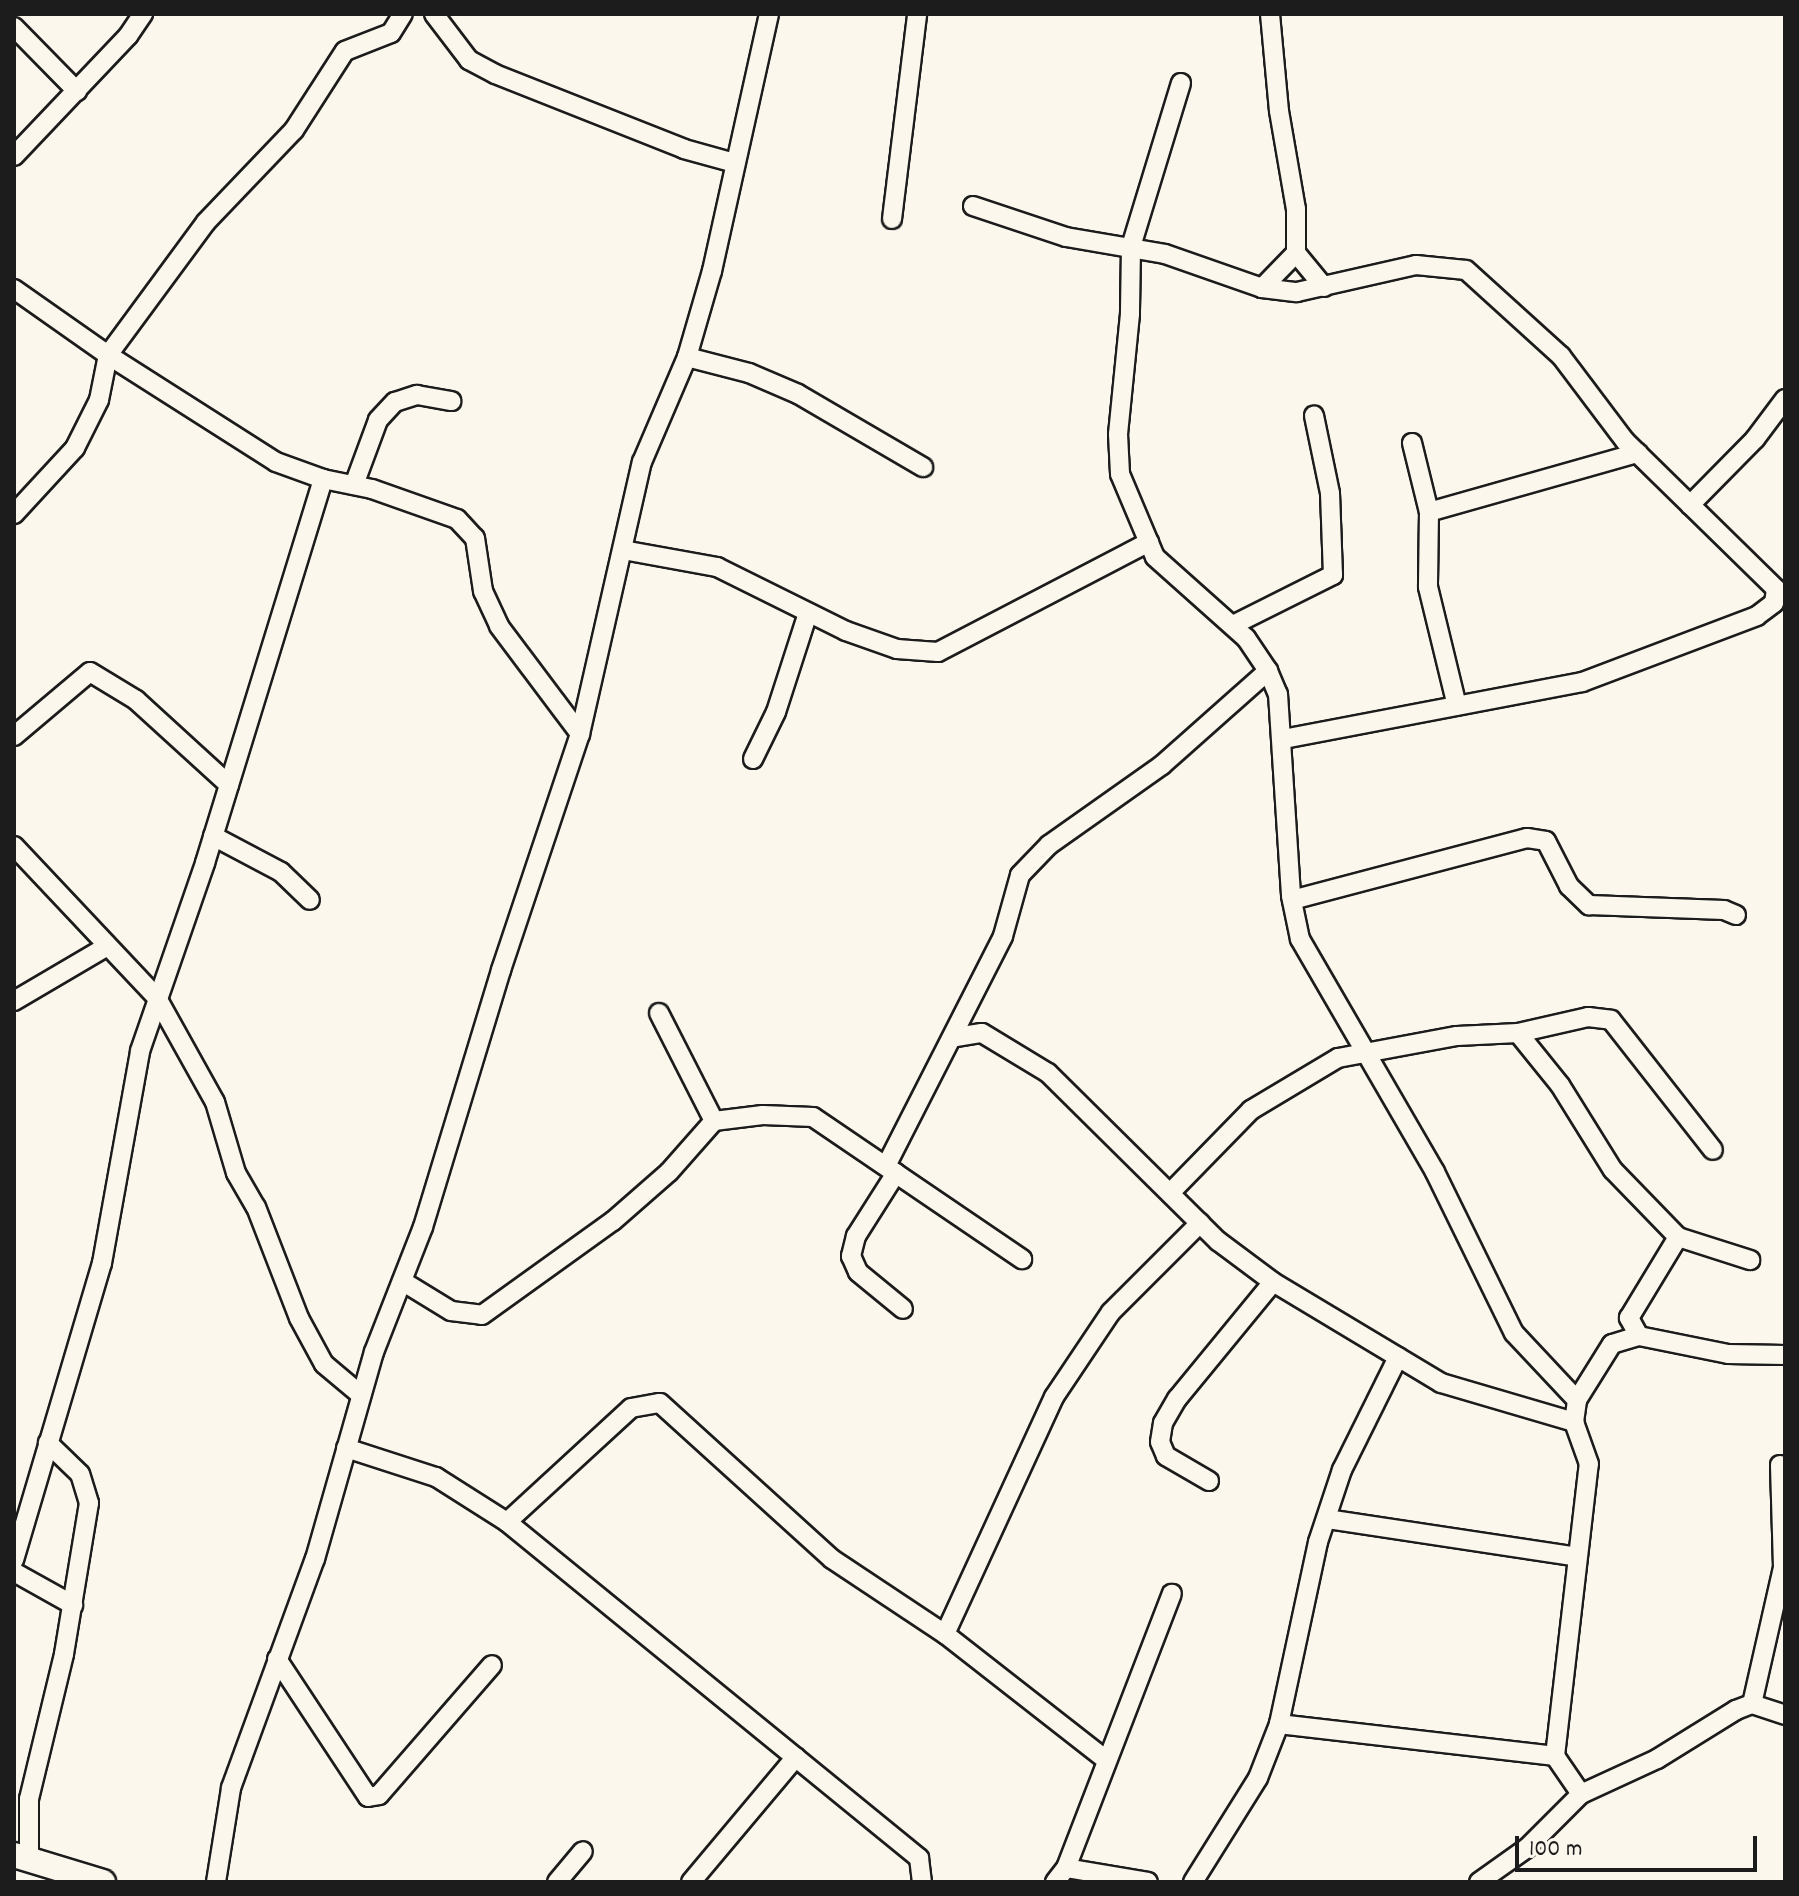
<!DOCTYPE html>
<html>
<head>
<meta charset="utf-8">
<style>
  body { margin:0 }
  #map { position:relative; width:1799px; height:1896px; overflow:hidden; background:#fbf7ec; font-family:Dekko,sans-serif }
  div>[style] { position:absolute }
  .roads { filter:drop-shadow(2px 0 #1c1c1c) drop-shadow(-2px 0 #1c1c1c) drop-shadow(0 2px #1c1c1c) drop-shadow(0 -2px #1c1c1c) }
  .street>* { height:18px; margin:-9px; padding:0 9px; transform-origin:9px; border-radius:9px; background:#fbf7ec }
  .secondary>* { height:24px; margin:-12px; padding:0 12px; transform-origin:12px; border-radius:12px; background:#fbf7ec }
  span { translate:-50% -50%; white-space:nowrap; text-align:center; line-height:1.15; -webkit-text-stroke:6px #fbf7ec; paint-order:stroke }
  .frame { position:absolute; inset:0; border:16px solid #1c1c1c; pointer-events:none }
  .scale { position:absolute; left:1515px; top:1836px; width:242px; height:36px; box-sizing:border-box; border:4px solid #1c1c1c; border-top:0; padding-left:10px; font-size:24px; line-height:28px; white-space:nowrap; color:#1c1c1c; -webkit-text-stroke:6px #fbf7ec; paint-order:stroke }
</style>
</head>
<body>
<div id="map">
  <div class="roads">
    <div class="street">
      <div style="left:434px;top:14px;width:58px;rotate:52.7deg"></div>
      <div style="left:469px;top:60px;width:30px;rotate:28deg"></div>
      <div style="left:495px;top:74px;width:203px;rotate:21.6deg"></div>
      <div style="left:684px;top:149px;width:53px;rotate:15.4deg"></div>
      <div style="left:1270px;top:14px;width:97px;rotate:84.7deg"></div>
      <div style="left:1279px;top:111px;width:99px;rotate:80.2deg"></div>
      <div style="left:1296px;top:209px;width:44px;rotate:90deg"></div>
      <div style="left:1296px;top:253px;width:44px;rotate:50.5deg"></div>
      <div style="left:14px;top:27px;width:90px;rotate:45.5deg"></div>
      <div style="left:1181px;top:83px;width:171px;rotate:107deg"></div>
      <div style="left:1131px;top:247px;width:67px;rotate:90.9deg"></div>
      <div style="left:1130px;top:314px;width:121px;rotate:95.7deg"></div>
      <div style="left:1118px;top:434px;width:40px;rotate:87.1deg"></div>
      <div style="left:1120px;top:474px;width:90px;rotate:67.1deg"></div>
      <div style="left:1155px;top:557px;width:122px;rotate:41.7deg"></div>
      <div style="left:1246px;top:638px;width:40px;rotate:56deg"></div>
      <div style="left:1268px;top:671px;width:25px;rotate:67deg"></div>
      <div style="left:1278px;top:694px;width:202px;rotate:86.3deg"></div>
      <div style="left:1291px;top:896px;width:44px;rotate:78.2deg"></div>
      <div style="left:1300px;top:939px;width:269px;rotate:59.9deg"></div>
      <div style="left:1435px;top:1172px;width:179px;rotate:63.9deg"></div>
      <div style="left:1514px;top:1333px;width:92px;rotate:46.8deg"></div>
      <div style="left:14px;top:156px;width:166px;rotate:-46.5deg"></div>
      <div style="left:128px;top:36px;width:27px;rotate:-56deg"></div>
      <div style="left:973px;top:206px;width:98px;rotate:18.4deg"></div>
      <div style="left:1066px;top:237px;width:100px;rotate:9.7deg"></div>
      <div style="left:1165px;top:254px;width:103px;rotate:19.3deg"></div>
      <div style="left:1262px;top:288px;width:35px;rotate:7deg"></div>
      <div style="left:1297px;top:292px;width:122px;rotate:-12.8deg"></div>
      <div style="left:1416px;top:265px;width:50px;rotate:5.7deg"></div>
      <div style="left:1466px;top:270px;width:128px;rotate:42.2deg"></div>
      <div style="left:1561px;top:356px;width:106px;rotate:53deg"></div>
      <div style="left:1625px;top:441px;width:211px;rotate:44.4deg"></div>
      <div style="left:1776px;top:589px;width:14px;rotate:98deg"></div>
      <div style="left:1774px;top:603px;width:21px;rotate:143deg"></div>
      <div style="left:1757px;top:616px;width:187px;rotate:159.3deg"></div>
      <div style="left:1582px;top:682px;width:305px;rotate:169.2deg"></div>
      <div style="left:892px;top:219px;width:207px;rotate:-83deg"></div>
      <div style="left:1262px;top:288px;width:49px;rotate:-45.8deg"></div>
      <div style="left:14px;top:289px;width:115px;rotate:35.1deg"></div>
      <div style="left:108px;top:355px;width:46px;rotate:101.3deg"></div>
      <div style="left:99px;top:400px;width:54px;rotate:116.6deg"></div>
      <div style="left:75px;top:448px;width:90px;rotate:132.7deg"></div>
      <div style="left:687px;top:357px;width:64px;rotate:14.5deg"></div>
      <div style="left:749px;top:373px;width:53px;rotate:23.2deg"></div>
      <div style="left:798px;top:394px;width:145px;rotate:30.3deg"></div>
      <div style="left:1412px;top:443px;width:71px;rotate:76.2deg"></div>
      <div style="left:1429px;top:512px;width:75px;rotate:90.8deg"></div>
      <div style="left:1428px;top:587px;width:122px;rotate:76.3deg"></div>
      <div style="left:323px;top:479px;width:50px;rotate:11.5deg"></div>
      <div style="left:372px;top:489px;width:90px;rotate:19.4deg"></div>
      <div style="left:457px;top:519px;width:26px;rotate:47deg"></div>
      <div style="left:475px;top:538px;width:54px;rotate:81.4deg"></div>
      <div style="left:483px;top:591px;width:38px;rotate:65deg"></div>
      <div style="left:499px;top:626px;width:135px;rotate:53.1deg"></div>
      <div style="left:354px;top:485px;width:69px;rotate:-69.7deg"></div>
      <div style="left:378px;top:420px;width:25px;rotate:-47deg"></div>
      <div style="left:395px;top:402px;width:23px;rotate:-18deg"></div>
      <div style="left:417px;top:395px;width:35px;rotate:10deg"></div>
      <div style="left:1690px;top:505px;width:93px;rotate:-45.4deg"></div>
      <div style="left:1755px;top:439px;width:50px;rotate:-53.1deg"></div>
      <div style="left:1429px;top:512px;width:217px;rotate:-15.8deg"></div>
      <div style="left:623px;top:550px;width:96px;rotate:10.3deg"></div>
      <div style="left:717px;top:567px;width:144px;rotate:26.4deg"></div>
      <div style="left:846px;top:631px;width:54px;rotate:19.4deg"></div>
      <div style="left:897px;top:649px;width:41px;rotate:4.2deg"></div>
      <div style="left:938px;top:652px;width:238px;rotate:-27.5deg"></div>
      <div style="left:1233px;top:625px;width:112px;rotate:-26.6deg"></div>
      <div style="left:1333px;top:575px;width:82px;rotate:-92.1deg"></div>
      <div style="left:1330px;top:493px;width:79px;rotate:-101.7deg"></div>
      <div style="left:14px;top:736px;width:99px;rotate:-40.1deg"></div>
      <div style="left:90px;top:672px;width:54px;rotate:31.3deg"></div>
      <div style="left:136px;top:700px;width:126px;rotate:42.4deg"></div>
      <div style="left:753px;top:759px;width:52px;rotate:-63.9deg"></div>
      <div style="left:776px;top:712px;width:104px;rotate:-72.1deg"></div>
      <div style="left:213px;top:836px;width:77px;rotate:27.9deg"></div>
      <div style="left:281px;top:872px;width:40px;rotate:44deg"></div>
      <div style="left:14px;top:846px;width:209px;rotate:46.7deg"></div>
      <div style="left:157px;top:998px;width:119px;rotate:60.9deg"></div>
      <div style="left:215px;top:1102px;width:74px;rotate:73.5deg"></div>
      <div style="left:236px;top:1173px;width:39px;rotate:60deg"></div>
      <div style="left:256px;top:1207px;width:119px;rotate:68.8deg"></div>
      <div style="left:299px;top:1318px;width:52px;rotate:61.5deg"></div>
      <div style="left:324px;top:1364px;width:48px;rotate:40deg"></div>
      <div style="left:1292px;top:900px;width:243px;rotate:-14.8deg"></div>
      <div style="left:1527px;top:838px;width:19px;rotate:9deg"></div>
      <div style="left:1546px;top:841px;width:51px;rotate:62.9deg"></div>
      <div style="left:1569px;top:886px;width:28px;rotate:44deg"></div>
      <div style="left:1589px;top:905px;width:135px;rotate:2.1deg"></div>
      <div style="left:1724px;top:910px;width:13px;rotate:23deg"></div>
      <div style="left:14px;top:1001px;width:107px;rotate:-30.4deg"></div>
      <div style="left:659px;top:1013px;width:121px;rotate:63deg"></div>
      <div style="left:1518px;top:1033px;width:67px;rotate:51.1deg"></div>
      <div style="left:1560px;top:1085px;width:100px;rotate:58.1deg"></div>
      <div style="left:1613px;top:1170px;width:93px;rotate:45.9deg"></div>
      <div style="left:1678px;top:1237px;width:76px;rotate:17.7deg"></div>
      <div style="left:956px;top:1037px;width:26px;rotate:-9deg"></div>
      <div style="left:982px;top:1033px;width:77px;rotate:31.2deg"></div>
      <div style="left:1048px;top:1073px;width:239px;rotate:44.7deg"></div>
      <div style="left:1218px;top:1241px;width:69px;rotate:36.7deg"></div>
      <div style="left:1273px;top:1282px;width:196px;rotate:31deg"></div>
      <div style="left:1441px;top:1383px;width:139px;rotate:16.3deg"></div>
      <div style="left:886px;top:1166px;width:258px;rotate:-63deg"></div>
      <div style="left:1003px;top:936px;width:63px;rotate:-74.4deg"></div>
      <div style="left:1020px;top:875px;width:42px;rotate:-46deg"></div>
      <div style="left:1049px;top:845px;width:138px;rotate:-35.3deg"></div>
      <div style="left:1162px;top:765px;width:142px;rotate:-41.6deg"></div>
      <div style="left:896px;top:1173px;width:75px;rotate:122.4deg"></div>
      <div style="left:856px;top:1236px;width:21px;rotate:104deg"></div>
      <div style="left:851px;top:1256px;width:17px;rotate:66deg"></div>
      <div style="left:858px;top:1272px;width:58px;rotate:39.4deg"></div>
      <div style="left:1170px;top:1193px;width:116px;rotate:-45.7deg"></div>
      <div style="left:1251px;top:1110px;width:101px;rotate:-30.9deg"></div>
      <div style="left:1338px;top:1058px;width:121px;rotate:-10.5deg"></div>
      <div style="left:1457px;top:1036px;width:61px;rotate:-2.8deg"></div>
      <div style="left:1518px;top:1033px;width:72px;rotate:-12.9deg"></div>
      <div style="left:1588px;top:1017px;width:23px;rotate:7deg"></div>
      <div style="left:1611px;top:1020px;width:165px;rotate:51.9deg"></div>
      <div style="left:402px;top:1281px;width:57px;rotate:31.5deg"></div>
      <div style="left:451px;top:1311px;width:31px;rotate:7deg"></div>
      <div style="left:482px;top:1315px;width:161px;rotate:-35.7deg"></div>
      <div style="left:613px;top:1221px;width:74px;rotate:-41.2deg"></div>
      <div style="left:669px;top:1172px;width:68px;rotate:-48.6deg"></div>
      <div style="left:714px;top:1121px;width:49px;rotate:-7deg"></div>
      <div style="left:763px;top:1115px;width:50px;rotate:2.3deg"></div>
      <div style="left:813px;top:1117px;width:253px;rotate:34.2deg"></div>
      <div style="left:1639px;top:1336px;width:21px;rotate:-119deg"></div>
      <div style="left:1629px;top:1318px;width:95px;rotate:-58.8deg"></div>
      <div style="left:346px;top:1448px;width:95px;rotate:17.9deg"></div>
      <div style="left:436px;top:1477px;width:84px;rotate:32.4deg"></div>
      <div style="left:507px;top:1522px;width:532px;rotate:39.2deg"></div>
      <div style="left:919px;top:1858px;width:24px;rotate:83deg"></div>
      <div style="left:1209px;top:1481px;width:50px;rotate:-149.8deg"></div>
      <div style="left:1166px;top:1456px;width:15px;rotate:-113deg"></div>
      <div style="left:1160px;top:1442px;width:19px;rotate:-81deg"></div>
      <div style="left:1163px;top:1423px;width:28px;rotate:-60deg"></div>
      <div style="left:1177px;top:1399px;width:151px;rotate:-50.6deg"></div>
      <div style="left:1327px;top:1519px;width:253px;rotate:8.6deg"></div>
      <div style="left:507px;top:1522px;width:168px;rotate:-42.6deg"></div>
      <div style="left:631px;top:1408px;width:29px;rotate:-10deg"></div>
      <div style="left:660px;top:1403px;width:232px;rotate:42.2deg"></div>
      <div style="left:832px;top:1559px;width:136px;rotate:33.6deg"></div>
      <div style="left:945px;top:1634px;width:203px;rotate:38deg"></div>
      <div style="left:14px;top:1560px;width:310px;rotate:-73.5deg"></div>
      <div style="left:102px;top:1263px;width:215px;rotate:-79.8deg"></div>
      <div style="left:140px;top:1051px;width:199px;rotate:-70.9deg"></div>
      <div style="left:205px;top:863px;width:402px;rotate:-72.9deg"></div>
      <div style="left:323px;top:479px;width:50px;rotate:-160.1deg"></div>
      <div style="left:276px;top:462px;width:199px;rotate:-147.5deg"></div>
      <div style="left:108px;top:355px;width:165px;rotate:-53.6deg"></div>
      <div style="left:206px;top:222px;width:127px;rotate:-46.3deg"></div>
      <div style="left:294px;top:130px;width:94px;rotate:-57.2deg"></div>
      <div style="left:345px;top:51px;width:49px;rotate:-21.4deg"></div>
      <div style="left:391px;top:33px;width:22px;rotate:-58deg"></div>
      <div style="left:14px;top:1572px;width:68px;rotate:29.2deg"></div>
      <div style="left:945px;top:1634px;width:261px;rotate:-65.3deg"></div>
      <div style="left:1054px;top:1397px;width:102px;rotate:-56.2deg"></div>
      <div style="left:1111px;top:1312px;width:126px;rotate:-45deg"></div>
      <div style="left:277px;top:1659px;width:165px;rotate:56.6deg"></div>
      <div style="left:368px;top:1797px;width:11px;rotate:-10deg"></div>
      <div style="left:379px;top:1795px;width:172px;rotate:-49deg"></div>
      <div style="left:1752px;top:1704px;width:140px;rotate:-77.2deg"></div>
      <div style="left:1783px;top:1567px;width:102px;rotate:-91.7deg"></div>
      <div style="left:1279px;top:1724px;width:278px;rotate:6.6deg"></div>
      <div style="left:1581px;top:1794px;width:46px;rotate:-124.4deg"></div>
      <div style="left:1555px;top:1756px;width:294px;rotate:-83.4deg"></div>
      <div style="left:1589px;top:1464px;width:45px;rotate:-109.7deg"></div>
      <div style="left:1574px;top:1422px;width:22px;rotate:-82deg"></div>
      <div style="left:1577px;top:1400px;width:66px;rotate:-58deg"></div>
      <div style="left:1612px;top:1344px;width:28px;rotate:-17deg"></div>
      <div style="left:1639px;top:1336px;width:91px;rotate:11.4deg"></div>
      <div style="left:1728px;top:1354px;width:57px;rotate:1deg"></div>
      <div style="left:29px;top:1858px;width:59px;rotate:-90deg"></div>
      <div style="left:29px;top:1799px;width:149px;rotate:-76.4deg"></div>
      <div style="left:64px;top:1654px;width:153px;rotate:-80.6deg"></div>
      <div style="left:89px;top:1503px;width:30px;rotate:-107deg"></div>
      <div style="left:80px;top:1474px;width:45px;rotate:-135.9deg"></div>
      <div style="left:1066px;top:1868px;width:83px;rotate:9.7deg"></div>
      <div style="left:216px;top:1882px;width:95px;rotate:-80.9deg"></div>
      <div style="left:231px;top:1788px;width:244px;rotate:-69.9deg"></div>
      <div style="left:315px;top:1559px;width:215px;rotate:-74.1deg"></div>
      <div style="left:374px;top:1352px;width:134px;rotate:-68.6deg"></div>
      <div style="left:423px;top:1227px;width:269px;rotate:-73.1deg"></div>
      <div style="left:501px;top:970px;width:249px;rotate:-71.5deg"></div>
      <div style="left:580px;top:734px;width:279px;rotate:-77.2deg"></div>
      <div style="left:642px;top:462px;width:114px;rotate:-66.8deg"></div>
      <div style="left:687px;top:357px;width:90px;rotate:-73.8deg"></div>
      <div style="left:712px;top:271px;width:263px;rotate:-77.5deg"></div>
      <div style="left:557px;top:1882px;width:40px;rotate:-50deg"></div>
      <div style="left:691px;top:1882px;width:163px;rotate:-50deg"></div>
      <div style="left:1055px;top:1882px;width:18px;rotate:-52deg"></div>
      <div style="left:1066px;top:1868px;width:294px;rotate:-68.9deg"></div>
      <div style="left:1193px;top:1882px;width:123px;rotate:-58deg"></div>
      <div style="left:1258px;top:1778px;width:58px;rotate:-68.7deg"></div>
      <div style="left:1279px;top:1724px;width:186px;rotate:-77.9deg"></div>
      <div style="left:1318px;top:1542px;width:76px;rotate:-71.6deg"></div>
      <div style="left:1342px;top:1470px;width:126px;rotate:-63.6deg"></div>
      <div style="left:1479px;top:1882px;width:59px;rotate:-35.3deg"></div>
      <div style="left:1527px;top:1848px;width:76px;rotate:-45deg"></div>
      <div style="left:1581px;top:1794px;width:84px;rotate:-24.7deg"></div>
      <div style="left:1657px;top:1759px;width:93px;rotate:-31.8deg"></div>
      <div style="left:1736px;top:1710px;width:17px;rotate:-21deg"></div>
      <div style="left:1752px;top:1704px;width:35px;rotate:18deg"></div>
    </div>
    <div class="secondary">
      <div style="left:14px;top:1855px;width:93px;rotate:16.9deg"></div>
    </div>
  </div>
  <div class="frame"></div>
  <div class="scale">100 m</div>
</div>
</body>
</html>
